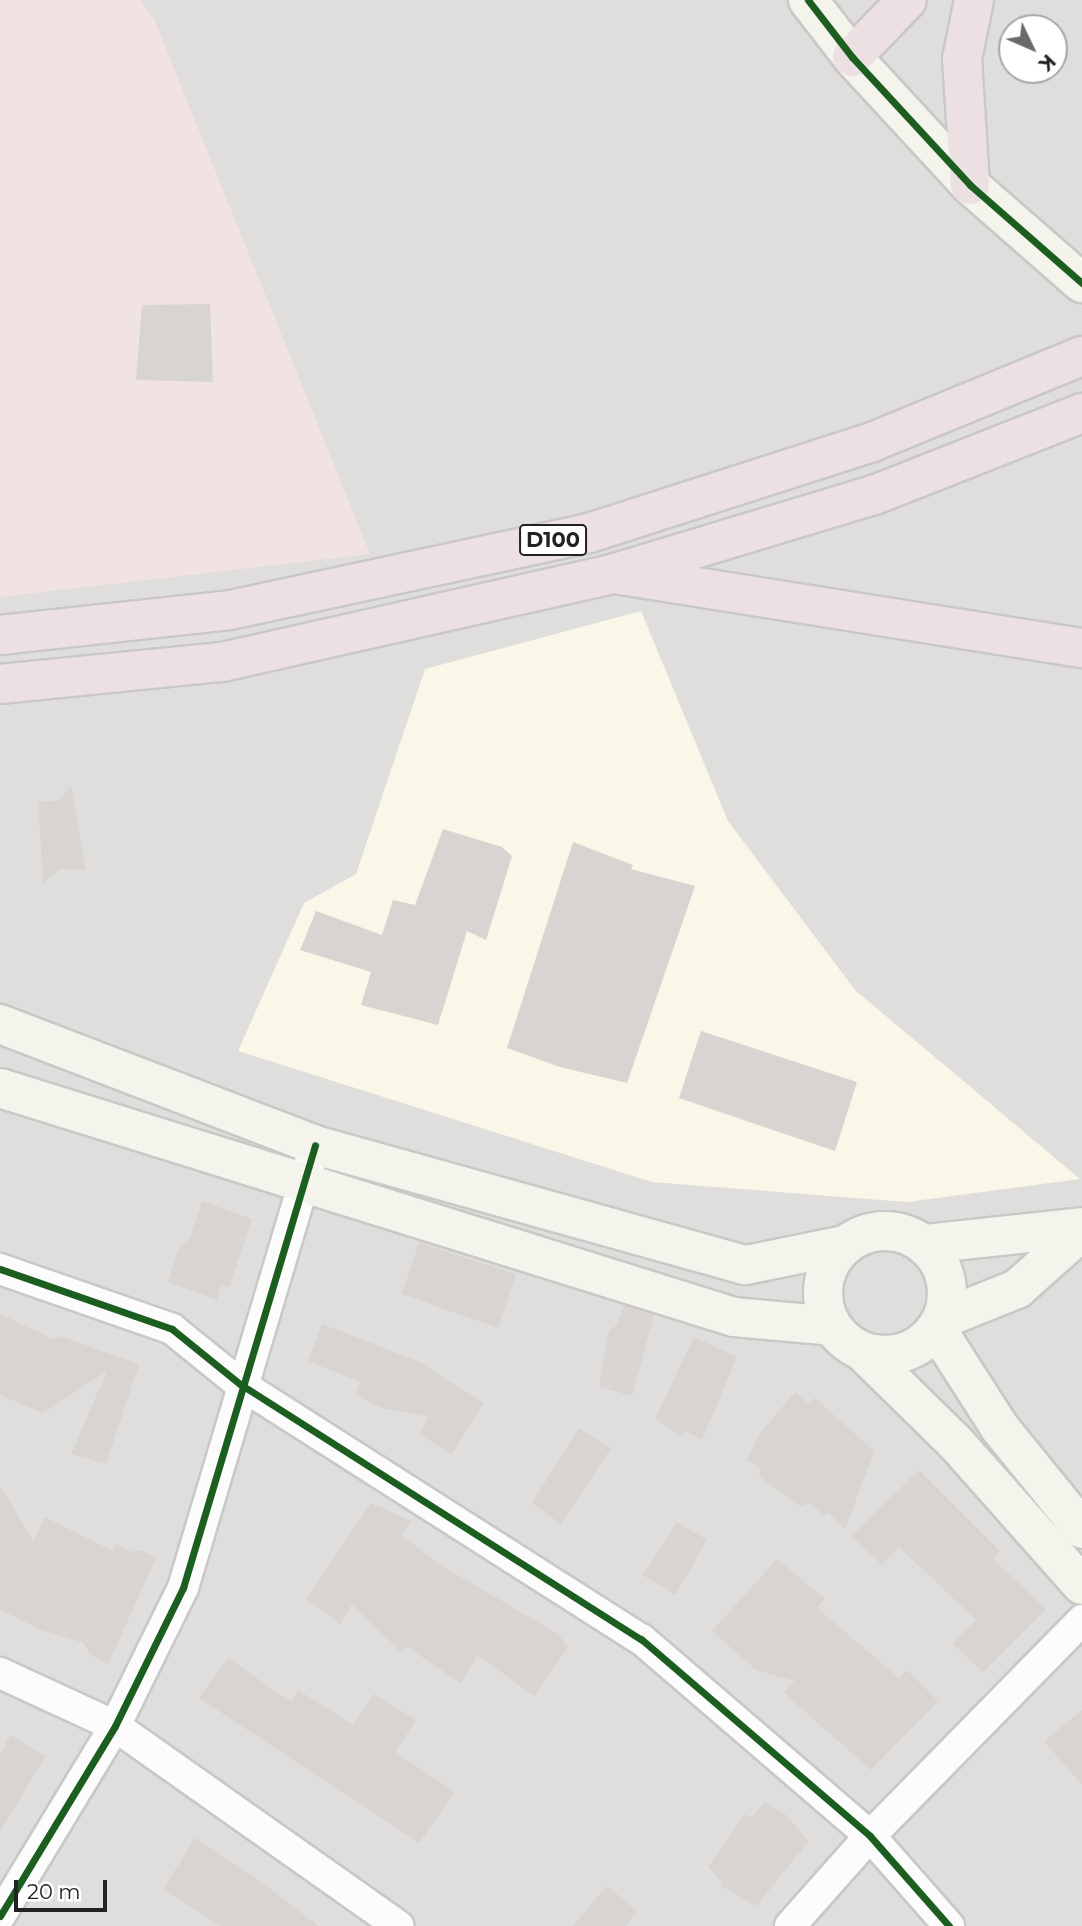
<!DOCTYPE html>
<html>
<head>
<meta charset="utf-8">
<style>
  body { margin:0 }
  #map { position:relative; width:1082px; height:1926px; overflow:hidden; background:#f0eeeb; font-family:Montserrat,sans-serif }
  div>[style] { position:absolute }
  .residential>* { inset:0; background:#dfdedc }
  .commercial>* { inset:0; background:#f1e3e1 }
  .education>* { inset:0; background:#f8f7e8 }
  .building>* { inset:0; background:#d7d4d2 }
  .roads { filter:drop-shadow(2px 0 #c9c8c7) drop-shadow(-2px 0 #c9c8c7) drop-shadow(0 2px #c9c8c7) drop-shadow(0 -2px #c9c8c7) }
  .street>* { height:30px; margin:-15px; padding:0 15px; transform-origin:15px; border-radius:15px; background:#fdfcfc }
  .secondary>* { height:38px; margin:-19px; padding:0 19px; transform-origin:19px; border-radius:19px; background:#f4f4ed }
  .secondary>.ring { margin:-19px; padding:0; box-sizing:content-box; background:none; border:38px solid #f4f4ed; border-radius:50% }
  .highway>* { height:38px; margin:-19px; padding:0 19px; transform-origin:19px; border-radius:19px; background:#ece0e2 }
  .cycleway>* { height:7px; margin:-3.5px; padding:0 3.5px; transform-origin:3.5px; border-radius:3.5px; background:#1b5e20 }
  span { translate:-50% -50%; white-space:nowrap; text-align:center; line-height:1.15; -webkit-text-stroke:7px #fff; paint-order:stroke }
  .shield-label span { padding:2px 5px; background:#fff; border:2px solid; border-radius:5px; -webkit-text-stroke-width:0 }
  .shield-label { font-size:21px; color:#222; font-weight:700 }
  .north { position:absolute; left:998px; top:14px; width:70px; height:70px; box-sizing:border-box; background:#fff; border:2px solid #a7a7a7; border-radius:50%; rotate:134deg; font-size:19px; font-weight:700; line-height:28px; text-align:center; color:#222 }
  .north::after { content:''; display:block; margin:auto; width:24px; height:32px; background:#6a6968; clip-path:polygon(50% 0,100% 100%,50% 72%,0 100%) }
  .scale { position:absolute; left:14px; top:1880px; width:93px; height:32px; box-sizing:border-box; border:4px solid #222; border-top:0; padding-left:9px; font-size:21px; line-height:24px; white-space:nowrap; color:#222; -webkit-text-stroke:5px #fff; paint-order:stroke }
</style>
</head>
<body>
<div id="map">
  <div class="residential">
    <div style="clip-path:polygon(evenodd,0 0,1082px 0,1082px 1926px,0 1926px,0 0,1012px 28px,1054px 28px,1054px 70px,1012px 70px,1012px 28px)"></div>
  </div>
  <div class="commercial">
    <div style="clip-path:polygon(0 0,140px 0,154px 19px,370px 554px,0 597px)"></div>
  </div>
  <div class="education">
    <div style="clip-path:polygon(641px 611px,728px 821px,855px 990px,1080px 1179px,907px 1202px,652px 1182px,238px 1051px,304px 903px,356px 874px,425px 669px)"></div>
  </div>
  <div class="building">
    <div style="clip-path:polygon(210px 304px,213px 382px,136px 380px,142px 305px)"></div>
    <div style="clip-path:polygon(71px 786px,86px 870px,60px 869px,43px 883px,38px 802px,57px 801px)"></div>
    <div style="clip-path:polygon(443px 829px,502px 847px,512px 856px,486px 940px,467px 931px,438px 1025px,361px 1005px,371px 972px,300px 950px,316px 911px,382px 935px,393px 900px,415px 905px)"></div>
    <div style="clip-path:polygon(573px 842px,633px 865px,631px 869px,695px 886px,627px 1083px,560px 1067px,507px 1048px)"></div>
    <div style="clip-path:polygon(701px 1031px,857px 1082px,835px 1151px,679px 1098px)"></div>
    <div style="clip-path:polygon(202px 1201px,252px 1219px,229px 1287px,221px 1286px,217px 1300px,168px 1282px,177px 1252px,190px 1237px)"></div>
    <div style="clip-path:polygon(419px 1243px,516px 1274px,498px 1328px,402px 1294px)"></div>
    <div style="clip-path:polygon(624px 1305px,654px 1315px,632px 1396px,599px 1387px,609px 1330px,617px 1325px)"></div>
    <div style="clip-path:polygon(0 1314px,53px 1339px,60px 1336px,139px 1364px,106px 1464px,71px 1454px,107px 1371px,43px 1413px,0 1395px)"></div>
    <div style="clip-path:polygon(322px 1324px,420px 1362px,484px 1403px,451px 1455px,419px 1433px,429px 1417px,382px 1408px,355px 1395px,360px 1382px,308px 1361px)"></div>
    <div style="clip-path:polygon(694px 1337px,737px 1357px,702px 1440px,685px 1431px,680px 1435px,655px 1419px)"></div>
    <div style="clip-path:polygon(795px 1392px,808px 1404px,815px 1398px,874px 1451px,845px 1529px,828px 1513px,823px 1515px,810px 1503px,800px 1506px,770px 1485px,758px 1474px,762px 1470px,747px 1460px,760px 1433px)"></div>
    <div style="clip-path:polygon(579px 1428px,611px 1448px,561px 1524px,532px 1503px)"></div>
    <div style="clip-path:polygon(919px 1470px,1000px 1551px,993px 1559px,1046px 1609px,983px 1672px,953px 1644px,976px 1620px,899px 1547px,882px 1565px,852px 1536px)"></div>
    <div style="clip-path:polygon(0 1485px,33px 1541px,45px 1517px,113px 1551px,116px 1543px,129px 1552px,141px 1550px,156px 1558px,108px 1664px,90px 1655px,84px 1643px,41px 1630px,0 1609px)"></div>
    <div style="clip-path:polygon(371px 1503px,411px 1521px,401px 1535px,442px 1566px,558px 1634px,568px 1647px,534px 1696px,478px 1655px,460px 1683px,406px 1646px,402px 1653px,352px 1604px,340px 1624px,306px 1599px)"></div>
    <div style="clip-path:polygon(677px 1522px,707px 1540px,675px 1595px,643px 1575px)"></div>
    <div style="clip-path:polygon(777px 1559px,825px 1599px,817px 1608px,899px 1678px,907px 1670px,938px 1701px,871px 1770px,784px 1693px,795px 1681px,756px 1670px,712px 1631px)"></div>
    <div style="clip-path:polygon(228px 1658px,291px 1702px,298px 1690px,353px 1725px,374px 1694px,416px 1720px,395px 1752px,455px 1792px,419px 1843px,199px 1698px)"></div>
    <div style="clip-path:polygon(1082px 1710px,1082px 1785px,1044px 1741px)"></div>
    <div style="clip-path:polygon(10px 1735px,45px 1756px,0 1832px,0 1755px)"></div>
    <div style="clip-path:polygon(765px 1802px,785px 1814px,809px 1841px,756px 1906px,720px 1885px,722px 1881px,708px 1867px,745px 1814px,750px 1818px)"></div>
    <div style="clip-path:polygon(195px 1838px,253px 1876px,319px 1926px,221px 1926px,163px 1889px)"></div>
    <div style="clip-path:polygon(607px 1886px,637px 1911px,625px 1926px,573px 1926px)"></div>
  </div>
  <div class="roads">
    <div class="street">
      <div style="left:0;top:1269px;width:182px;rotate:19.2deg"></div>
      <div style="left:172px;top:1329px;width:87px;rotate:39deg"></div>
      <div style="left:240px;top:1384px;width:475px;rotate:32.5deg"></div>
      <div style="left:641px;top:1639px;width:302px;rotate:40.7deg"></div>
      <div style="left:870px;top:1836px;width:120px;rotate:48.7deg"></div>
      <div style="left:0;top:1673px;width:127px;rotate:24.7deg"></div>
      <div style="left:115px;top:1726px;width:347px;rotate:35.2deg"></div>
      <div style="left:0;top:1916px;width:222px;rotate:-58.8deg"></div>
      <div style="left:115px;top:1726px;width:154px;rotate:-63.8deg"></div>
      <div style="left:183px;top:1588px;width:442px;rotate:-73.4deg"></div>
      <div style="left:790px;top:1926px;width:120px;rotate:-48.4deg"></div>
      <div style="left:870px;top:1836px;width:303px;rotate:-45.5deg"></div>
    </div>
    <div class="secondary">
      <div style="left:808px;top:0;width:72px;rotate:52.3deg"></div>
      <div style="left:852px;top:57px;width:174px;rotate:47.3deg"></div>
      <div style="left:970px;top:185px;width:149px;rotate:41.2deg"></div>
      <div style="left:0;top:1024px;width:337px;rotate:21deg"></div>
      <div style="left:315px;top:1145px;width:447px;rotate:15.6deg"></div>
      <div style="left:746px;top:1265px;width:100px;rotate:-11.5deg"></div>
      <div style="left:0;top:1088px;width:769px;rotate:17.33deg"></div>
      <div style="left:734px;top:1317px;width:98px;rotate:5.2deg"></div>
      <div class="ring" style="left:823px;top:1231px;width:86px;height:86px"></div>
      <div style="left:926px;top:1244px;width:157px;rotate:-6.2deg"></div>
      <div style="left:942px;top:1319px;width:81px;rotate:-21.8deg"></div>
      <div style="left:1017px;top:1289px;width:87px;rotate:-41.7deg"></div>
      <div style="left:936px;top:1328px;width:119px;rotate:57.4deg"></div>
      <div style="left:1000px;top:1428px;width:130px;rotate:50.9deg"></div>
      <div style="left:862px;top:1351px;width:130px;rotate:44.4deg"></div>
      <div style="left:955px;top:1442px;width:191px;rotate:48.4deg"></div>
    </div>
    <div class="highway">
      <div style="left:852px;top:57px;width:79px;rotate:-46deg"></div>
      <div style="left:970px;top:185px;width:126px;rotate:-93.6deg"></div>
      <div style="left:962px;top:59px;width:60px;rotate:-78.5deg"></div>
      <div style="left:621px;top:575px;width:467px;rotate:9deg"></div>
      <div style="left:0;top:635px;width:231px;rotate:-6.2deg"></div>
      <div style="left:230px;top:610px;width:367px;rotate:-12.1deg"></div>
      <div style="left:589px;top:533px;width:297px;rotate:-17.8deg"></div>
      <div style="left:872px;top:442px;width:227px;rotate:-22.3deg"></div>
      <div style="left:0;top:684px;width:223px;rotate:-5.7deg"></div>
      <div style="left:222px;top:662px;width:400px;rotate:-12.7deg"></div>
      <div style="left:612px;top:574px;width:274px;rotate:-16.8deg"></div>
      <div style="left:874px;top:495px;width:224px;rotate:-21.5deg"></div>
    </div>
  </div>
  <div class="cycleway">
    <div style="left:808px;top:0;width:72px;rotate:52.3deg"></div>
    <div style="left:852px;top:57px;width:174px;rotate:47.3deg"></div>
    <div style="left:970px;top:185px;width:149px;rotate:41.2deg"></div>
    <div style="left:0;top:1269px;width:182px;rotate:19.2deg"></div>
    <div style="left:172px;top:1329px;width:87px;rotate:39deg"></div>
    <div style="left:240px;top:1384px;width:475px;rotate:32.5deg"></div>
    <div style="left:641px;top:1639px;width:302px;rotate:40.7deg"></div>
    <div style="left:870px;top:1836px;width:120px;rotate:48.7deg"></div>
    <div style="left:0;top:1916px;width:222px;rotate:-58.8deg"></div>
    <div style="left:115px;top:1726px;width:154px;rotate:-63.8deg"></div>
    <div style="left:183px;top:1588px;width:462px;rotate:-73.4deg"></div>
  </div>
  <div class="shield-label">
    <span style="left:553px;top:540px">D100</span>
  </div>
  <div class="north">K</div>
  <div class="scale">20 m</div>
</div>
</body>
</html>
